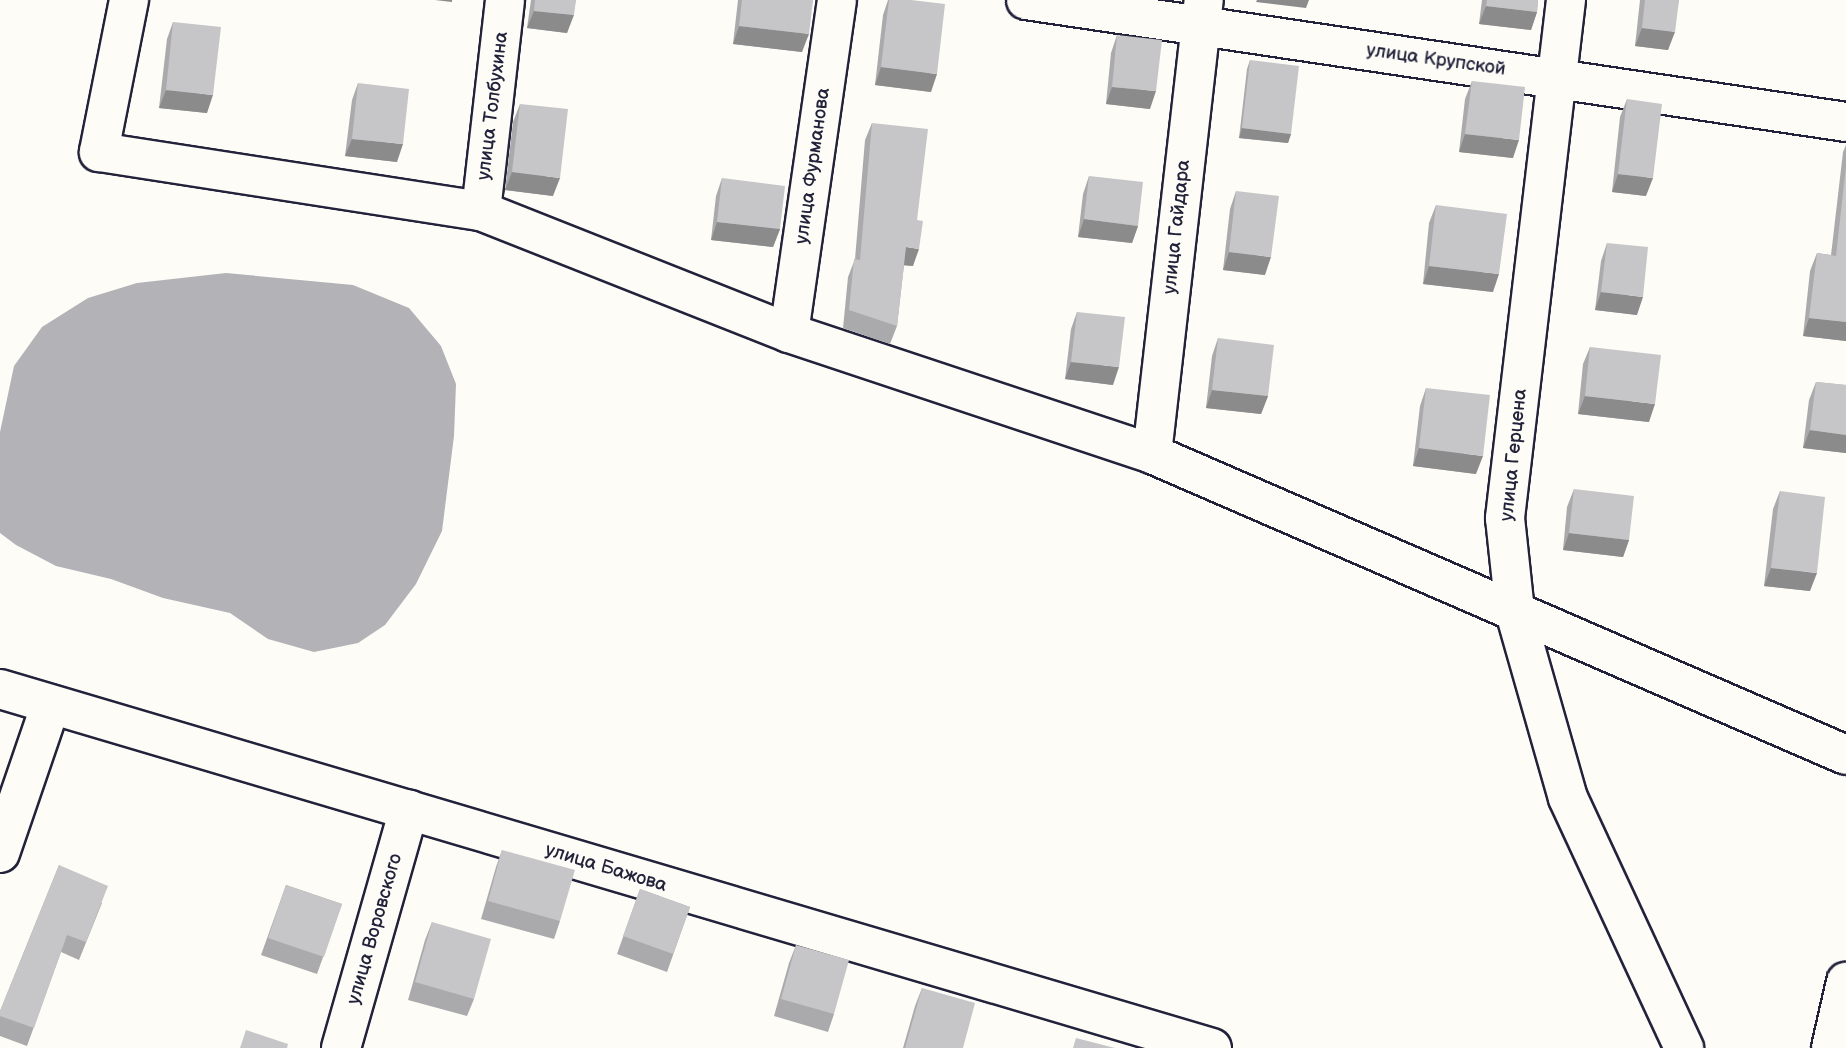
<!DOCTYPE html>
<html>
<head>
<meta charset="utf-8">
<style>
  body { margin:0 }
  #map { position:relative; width:1846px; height:1048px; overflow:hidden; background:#fdfcf7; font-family:"Balsamiq Sans",sans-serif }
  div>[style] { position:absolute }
  .water>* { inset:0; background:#b2b2b7 }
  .roads { filter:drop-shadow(2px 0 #22223b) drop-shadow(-2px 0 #22223b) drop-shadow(0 2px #22223b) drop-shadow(0 -2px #22223b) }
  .minor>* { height:38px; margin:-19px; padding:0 19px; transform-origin:19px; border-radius:19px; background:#fdfcf7 }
  .wall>* { inset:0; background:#aaaaac }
  .shaded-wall>* { inset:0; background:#8b8b8c }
  .building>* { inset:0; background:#c6c6c8 }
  span { translate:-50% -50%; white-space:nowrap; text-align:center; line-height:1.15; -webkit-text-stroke:5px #fdfcf7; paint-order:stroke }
  .street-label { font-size:19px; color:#22223b }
</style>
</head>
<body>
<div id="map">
  <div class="water">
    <div style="clip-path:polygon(226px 273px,353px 285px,409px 308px,441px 346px,456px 384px,454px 436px,442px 531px,416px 584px,385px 625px,358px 643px,314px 652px,268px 639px,230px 613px,163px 598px,111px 579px,56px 566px,16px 545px,0 533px,0 432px,14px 366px,42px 327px,88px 298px,137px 283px)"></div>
  </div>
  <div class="roads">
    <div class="minor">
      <div style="left:129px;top:0;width:155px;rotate:101.2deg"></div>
      <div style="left:99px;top:152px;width:387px;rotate:8.8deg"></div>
      <div style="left:481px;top:211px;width:331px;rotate:21.6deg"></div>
      <div style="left:789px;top:333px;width:383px;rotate:18.4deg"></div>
      <div style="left:1152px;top:454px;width:756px;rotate:23.45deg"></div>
      <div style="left:1026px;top:0;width:829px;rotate:8.46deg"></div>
      <div style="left:1566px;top:0;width:522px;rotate:96.72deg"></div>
      <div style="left:1505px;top:518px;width:95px;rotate:83.9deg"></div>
      <div style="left:1515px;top:612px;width:193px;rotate:74.1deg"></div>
      <div style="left:1568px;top:798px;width:276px;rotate:65.1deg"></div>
      <div style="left:481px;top:211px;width:212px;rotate:-83.5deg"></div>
      <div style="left:789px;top:333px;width:336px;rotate:-81.8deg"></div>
      <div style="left:1152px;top:454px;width:457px;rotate:-83.5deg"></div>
      <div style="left:0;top:689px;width:1264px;rotate:16.5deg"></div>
      <div style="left:0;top:853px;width:157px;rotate:-71.1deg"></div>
      <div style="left:341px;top:1048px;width:248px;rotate:-74.1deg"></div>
      <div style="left:1831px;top:1048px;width:68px;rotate:-77.2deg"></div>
    </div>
  </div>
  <div class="wall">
    <div style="clip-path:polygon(531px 0,576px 0,567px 33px,527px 28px)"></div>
    <div style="clip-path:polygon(738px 0,813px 0,802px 52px,733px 44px)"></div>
    <div style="clip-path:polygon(888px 0,911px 0,931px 92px,875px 85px,883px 15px)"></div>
    <div style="clip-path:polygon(1482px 0,1538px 0,1537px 12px,1531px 30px,1479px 24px)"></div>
    <div style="clip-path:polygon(1640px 0,1679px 0,1668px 50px,1635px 46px)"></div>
    <div style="clip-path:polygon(173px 22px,207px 113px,159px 108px,167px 39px)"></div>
    <div style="clip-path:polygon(1117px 35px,1150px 109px,1106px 104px,1111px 53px)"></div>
    <div style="clip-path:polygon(1250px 60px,1291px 134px,1288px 143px,1239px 138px,1247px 69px)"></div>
    <div style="clip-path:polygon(1472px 81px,1513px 158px,1459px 152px,1465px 99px)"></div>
    <div style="clip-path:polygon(358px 83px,397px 162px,345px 156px,352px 100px)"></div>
    <div style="clip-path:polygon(1627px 99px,1646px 196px,1612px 192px,1620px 117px)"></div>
    <div style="clip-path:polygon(520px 104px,553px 196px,505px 190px,513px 122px)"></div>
    <div style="clip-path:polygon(872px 123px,913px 266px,904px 265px,897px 326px,890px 344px,843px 328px,848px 277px,855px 259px,865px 140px)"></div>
    <div style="clip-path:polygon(1846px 145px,1846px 341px,1803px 336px,1810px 271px,1817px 253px,1831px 255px,1843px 152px)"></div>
    <div style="clip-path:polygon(1089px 176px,1138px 226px,1132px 243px,1078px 237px,1083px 194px)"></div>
    <div style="clip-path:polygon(722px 178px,780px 229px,773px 247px,711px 240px,716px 196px)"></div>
    <div style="clip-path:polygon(1236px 191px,1265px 275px,1223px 270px,1230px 209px)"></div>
    <div style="clip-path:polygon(1436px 205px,1493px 292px,1423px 284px,1429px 223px)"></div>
    <div style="clip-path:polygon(1607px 243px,1637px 315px,1595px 310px,1601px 261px)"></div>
    <div style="clip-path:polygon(1077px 312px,1113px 385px,1065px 379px,1071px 329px)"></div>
    <div style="clip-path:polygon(1218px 338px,1268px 396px,1261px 414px,1206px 408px,1212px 356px)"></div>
    <div style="clip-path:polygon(1590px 347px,1649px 422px,1578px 414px,1583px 364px)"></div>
    <div style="clip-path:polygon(1816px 382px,1846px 385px,1846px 453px,1803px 448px,1809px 400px)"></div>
    <div style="clip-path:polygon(1426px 388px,1476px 474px,1413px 466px,1420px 406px)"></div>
    <div style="clip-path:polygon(1574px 489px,1629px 540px,1623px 557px,1563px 550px,1567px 507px)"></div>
    <div style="clip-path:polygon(1780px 491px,1810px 591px,1764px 586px,1773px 509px)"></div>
    <div style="clip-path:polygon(502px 850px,560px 921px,554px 939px,481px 919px,496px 867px)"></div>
    <div style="clip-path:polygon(59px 865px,102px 903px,79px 960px,61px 952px,27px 1046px,0 1036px,0 1011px)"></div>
    <div style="clip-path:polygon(286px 885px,342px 904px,317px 974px,261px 955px)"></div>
    <div style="clip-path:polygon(640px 889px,690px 907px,667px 972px,617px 954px)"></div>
    <div style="clip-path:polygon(432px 922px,474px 999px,467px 1016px,408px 1000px,425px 940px)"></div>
    <div style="clip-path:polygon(796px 945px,834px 1014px,828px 1032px,774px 1016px,789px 963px)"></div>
    <div style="clip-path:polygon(922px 988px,963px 1048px,903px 1048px,915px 1006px)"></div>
  </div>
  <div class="shaded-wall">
    <div style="clip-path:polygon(435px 0,452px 0,452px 2px)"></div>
    <div style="clip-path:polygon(1257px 0,1309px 0,1306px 8px,1256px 2px)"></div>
    <div style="clip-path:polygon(1486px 6px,1537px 12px,1531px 30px,1479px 24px)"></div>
    <div style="clip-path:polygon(534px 11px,574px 15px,567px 33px,527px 28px)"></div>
    <div style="clip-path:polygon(739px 26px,809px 34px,802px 52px,733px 44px)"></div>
    <div style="clip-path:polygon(1642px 28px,1675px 32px,1668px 50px,1635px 46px)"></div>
    <div style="clip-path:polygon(881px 67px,937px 74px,931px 92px,875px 85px)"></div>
    <div style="clip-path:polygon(1112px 87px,1156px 91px,1150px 109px,1106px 104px)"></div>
    <div style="clip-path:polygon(166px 90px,213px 95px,207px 113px,159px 108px)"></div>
    <div style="clip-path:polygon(1242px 128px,1291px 134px,1288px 143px,1239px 138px)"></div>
    <div style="clip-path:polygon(1465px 134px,1519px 140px,1513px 158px,1459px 152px)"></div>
    <div style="clip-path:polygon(352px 139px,403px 144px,397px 162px,345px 156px)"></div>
    <div style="clip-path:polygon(512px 172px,560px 178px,553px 196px,505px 190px)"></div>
    <div style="clip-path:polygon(1618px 174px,1653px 178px,1646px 196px,1612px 192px)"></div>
    <div style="clip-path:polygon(1084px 219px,1138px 226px,1132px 243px,1078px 237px)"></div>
    <div style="clip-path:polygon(717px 222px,780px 229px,773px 247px,711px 240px)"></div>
    <div style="clip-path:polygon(906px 247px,919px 249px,913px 266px,900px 265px)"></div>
    <div style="clip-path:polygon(1229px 252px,1271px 257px,1265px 275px,1223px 270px)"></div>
    <div style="clip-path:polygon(1429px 266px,1499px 274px,1493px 292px,1423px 284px)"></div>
    <div style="clip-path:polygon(1601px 292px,1643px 297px,1637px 315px,1595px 310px)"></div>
    <div style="clip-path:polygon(1809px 318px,1846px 322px,1846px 341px,1803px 336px)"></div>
    <div style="clip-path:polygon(1071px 362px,1119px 367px,1113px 385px,1065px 379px)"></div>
    <div style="clip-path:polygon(1212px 390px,1268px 396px,1261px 414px,1206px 408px)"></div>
    <div style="clip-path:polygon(1585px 396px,1655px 404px,1649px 422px,1578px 414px)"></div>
    <div style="clip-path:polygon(1810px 430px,1846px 435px,1846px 453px,1803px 448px)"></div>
    <div style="clip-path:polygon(1419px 448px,1483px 456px,1476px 474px,1413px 466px)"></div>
    <div style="clip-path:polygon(1569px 533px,1629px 540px,1623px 557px,1563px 550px)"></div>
    <div style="clip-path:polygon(1771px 568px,1817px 573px,1810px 591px,1764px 586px)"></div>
  </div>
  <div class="building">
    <div style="clip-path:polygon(535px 0,576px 0,574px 15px,534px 11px)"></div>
    <div style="clip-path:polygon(742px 0,813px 0,809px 34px,739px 26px)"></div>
    <div style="clip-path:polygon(889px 0,911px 0,945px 4px,937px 74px,881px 67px)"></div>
    <div style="clip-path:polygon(1487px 0,1538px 0,1537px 12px,1486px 6px)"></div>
    <div style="clip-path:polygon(1645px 0,1679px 0,1675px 32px,1642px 28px)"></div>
    <div style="clip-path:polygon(173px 22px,221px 27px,213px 95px,166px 90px)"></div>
    <div style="clip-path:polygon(1117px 35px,1162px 40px,1156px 91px,1112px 87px)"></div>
    <div style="clip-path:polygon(1250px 60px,1299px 66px,1291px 134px,1242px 128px)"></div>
    <div style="clip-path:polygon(1472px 81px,1525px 87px,1519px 140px,1465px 134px)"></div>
    <div style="clip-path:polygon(358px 83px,409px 89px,403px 144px,352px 139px)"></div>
    <div style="clip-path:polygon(1627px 99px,1662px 104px,1653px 178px,1618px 174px)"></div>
    <div style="clip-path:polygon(520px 104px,568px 109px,560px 178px,512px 172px)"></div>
    <div style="clip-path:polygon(872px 123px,928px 129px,917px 220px,923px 221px,919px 249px,906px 247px,897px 326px,849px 310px,854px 259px,860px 260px)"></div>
    <div style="clip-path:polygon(1846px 166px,1846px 322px,1809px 318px,1817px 253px,1836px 256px)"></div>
    <div style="clip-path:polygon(1089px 176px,1143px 182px,1138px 226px,1084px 219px)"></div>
    <div style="clip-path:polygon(722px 178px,785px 186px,780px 229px,717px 222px)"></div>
    <div style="clip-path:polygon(1236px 191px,1279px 196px,1271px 257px,1229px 252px)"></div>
    <div style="clip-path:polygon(1436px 205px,1507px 214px,1499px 274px,1429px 266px)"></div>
    <div style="clip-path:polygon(1607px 243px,1648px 247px,1643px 297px,1601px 292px)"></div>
    <div style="clip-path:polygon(1077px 312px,1125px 317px,1119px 367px,1071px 362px)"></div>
    <div style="clip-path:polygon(1218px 338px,1274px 345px,1268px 396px,1212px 390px)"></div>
    <div style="clip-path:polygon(1590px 347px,1661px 355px,1655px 404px,1585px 396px)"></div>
    <div style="clip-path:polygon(1816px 382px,1846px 385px,1846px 435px,1810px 430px)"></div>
    <div style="clip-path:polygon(1426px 388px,1490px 395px,1483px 456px,1419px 448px)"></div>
    <div style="clip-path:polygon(1574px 489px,1634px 496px,1629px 540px,1569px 533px)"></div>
    <div style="clip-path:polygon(1780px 491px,1825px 497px,1817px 573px,1771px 568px)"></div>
    <div style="clip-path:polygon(502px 850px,575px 870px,560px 921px,488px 901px)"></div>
    <div style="clip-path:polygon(59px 865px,108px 886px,86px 942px,67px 935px,34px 1028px,0 1016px,0 1011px)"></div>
    <div style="clip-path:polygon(286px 885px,342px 904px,324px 957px,268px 938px)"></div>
    <div style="clip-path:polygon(640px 889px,690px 907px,673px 954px,623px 936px)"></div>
    <div style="clip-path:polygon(432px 922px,491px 939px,474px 999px,415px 982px)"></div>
    <div style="clip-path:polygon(796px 945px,849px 960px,834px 1014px,781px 999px)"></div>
    <div style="clip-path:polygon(922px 988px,975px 1003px,963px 1048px,905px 1048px)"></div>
    <div style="clip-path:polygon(246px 1030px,288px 1044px,287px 1048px,240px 1048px)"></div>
    <div style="clip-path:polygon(1076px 1038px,1115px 1048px,1073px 1048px)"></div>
  </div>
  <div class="street-label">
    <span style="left:1436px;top:60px;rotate:8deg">улица Крупской</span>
    <span style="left:493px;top:106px;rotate:-83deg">улица Толбухина</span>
    <span style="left:813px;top:166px;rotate:-82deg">улица Фурманова</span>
    <span style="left:1177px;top:227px;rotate:-84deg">улица Гайдара</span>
    <span style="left:1514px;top:455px;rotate:-84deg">улица Герцена</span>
    <span style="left:606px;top:868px;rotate:17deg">улица Бажова</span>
    <span style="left:375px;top:929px;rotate:-74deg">улица Воровского</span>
  </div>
</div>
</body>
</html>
